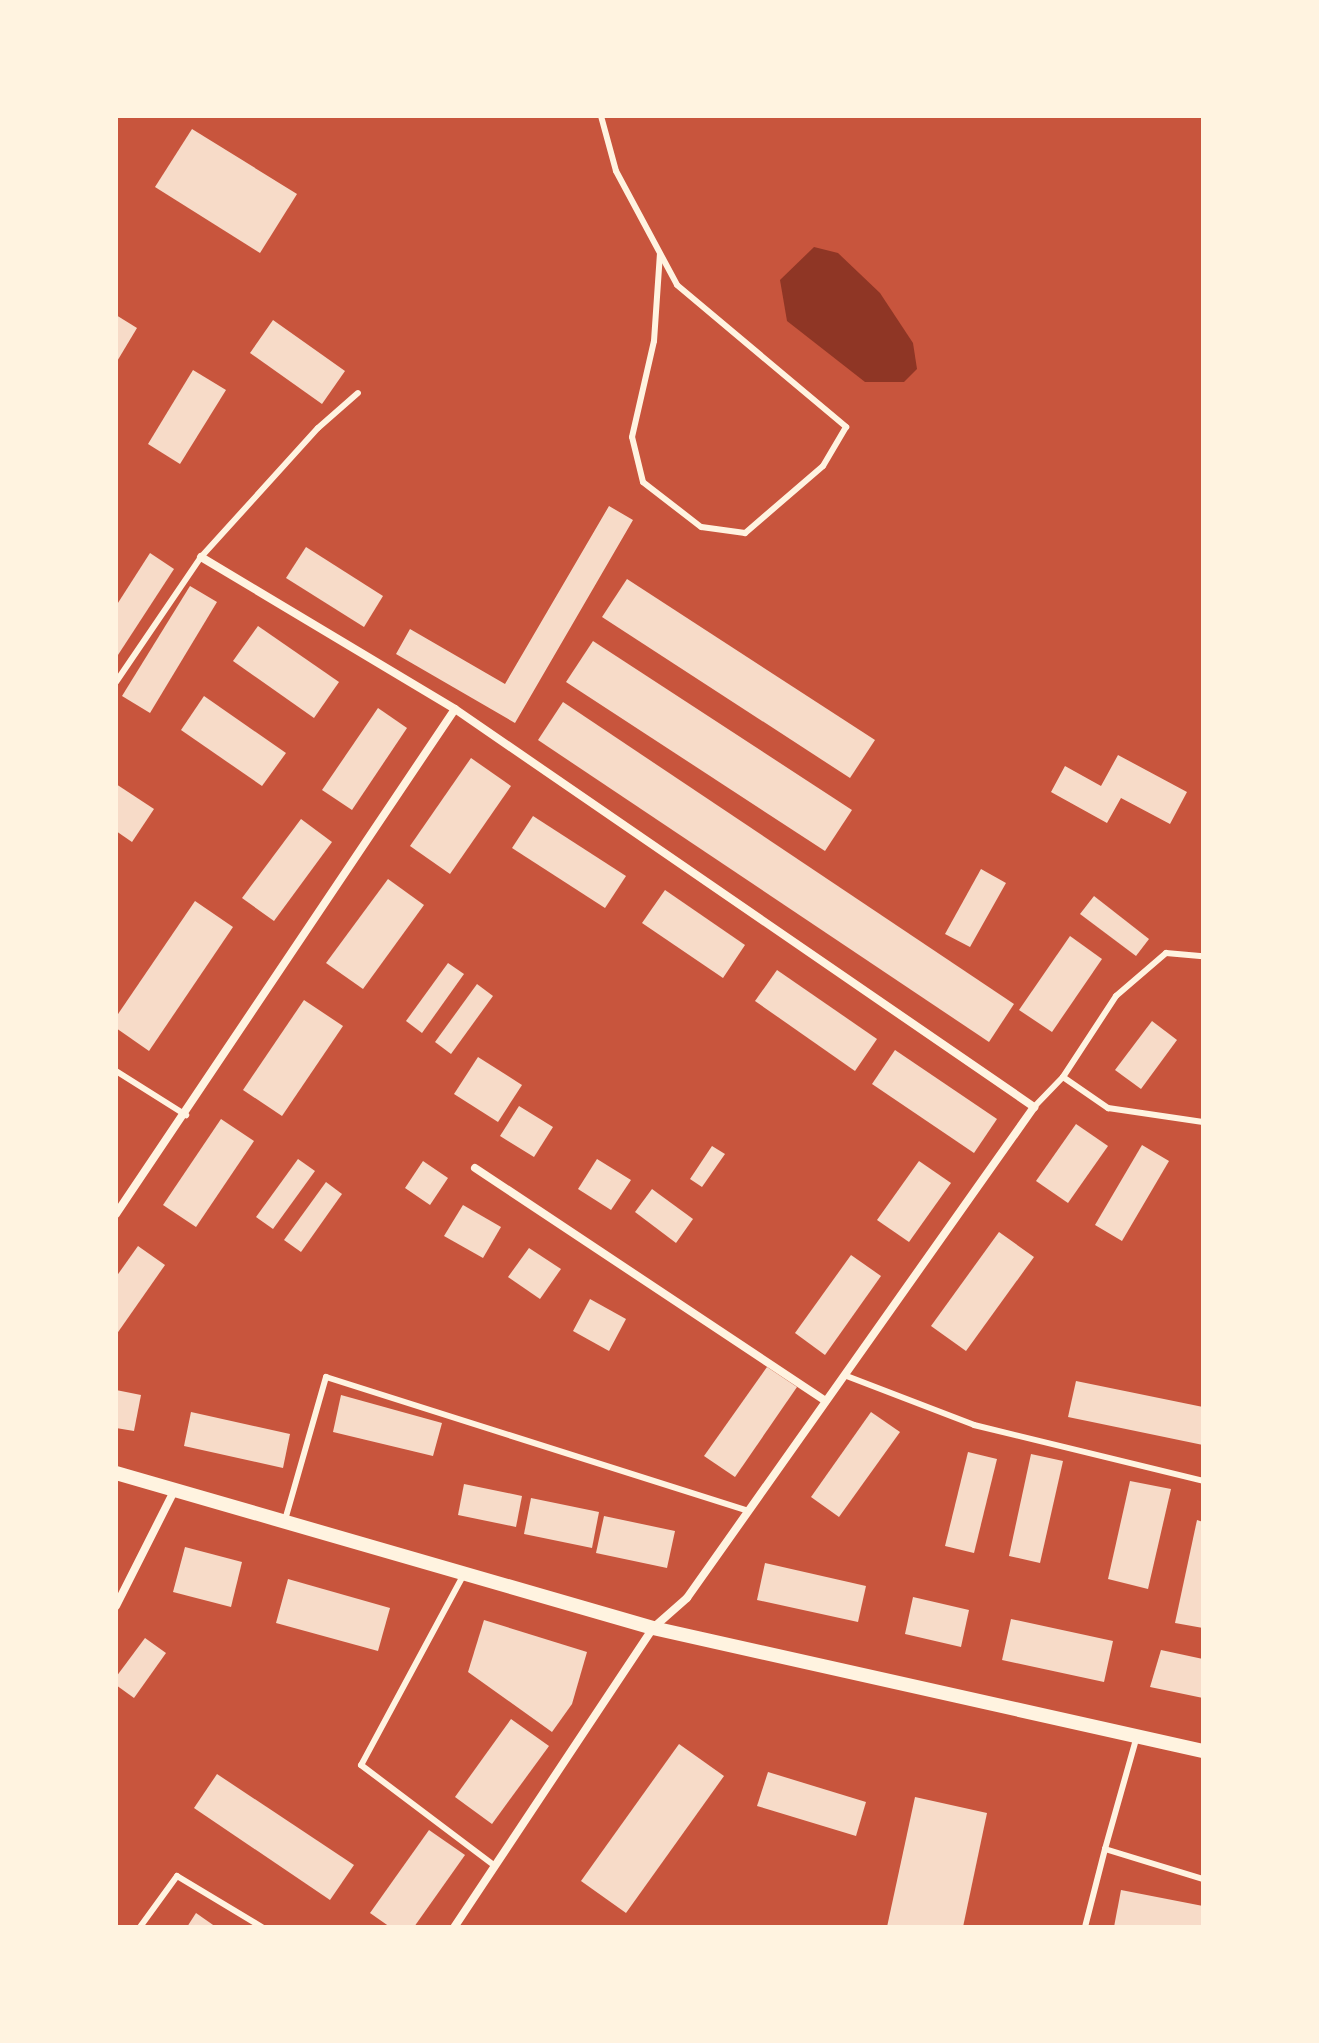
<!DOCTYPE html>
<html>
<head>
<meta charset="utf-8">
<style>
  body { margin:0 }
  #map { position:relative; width:1319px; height:2043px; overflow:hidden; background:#c8553d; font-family:"Source Serif 4",serif }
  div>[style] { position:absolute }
  .water>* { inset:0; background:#8f3625 }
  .building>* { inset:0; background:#f7dbc8 }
  .service>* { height:6px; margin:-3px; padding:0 3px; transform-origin:3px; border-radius:3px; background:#fff3e0 }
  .minor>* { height:8px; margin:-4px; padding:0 4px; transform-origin:4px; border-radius:4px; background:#fff3e0 }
  .tertiary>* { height:14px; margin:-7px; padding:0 7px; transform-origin:7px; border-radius:7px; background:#fff3e0 }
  span { translate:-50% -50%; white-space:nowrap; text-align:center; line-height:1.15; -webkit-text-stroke:8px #fff3e0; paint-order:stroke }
  .frame { position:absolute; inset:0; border:118px solid #fff3e0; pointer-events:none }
</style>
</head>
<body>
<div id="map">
  <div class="water">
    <div style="clip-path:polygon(814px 247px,838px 253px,880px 293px,913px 343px,917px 369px,904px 382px,865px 382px,787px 321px,780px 280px)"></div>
  </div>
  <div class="building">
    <div style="clip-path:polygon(192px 129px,297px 194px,260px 253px,155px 187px)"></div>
    <div style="clip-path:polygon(116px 315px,137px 328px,116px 363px)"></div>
    <div style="clip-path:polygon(273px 320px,345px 371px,322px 404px,250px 353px)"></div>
    <div style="clip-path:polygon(193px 370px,226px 390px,180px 464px,148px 444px)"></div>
    <div style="clip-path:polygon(609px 506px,633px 520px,515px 723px,396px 654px,410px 629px,505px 684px)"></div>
    <div style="clip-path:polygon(306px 547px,383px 596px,364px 627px,286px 578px)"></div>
    <div style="clip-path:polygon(150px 553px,174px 569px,116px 658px,116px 606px)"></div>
    <div style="clip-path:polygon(627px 579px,875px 740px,850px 778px,602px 617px)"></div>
    <div style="clip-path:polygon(190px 586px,217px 602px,150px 713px,122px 696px)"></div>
    <div style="clip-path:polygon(258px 626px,339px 682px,314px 718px,233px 661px)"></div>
    <div style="clip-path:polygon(593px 641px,852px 810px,825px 851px,566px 682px)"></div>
    <div style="clip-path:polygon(204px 696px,286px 753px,262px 786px,181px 730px)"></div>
    <div style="clip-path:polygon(563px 702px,1014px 1004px,989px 1042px,538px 740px)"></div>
    <div style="clip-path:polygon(378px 708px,407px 728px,352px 810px,322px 790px)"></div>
    <div style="clip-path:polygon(1118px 755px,1187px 792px,1170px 824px,1121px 798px,1107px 823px,1051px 792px,1065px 766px,1101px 786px)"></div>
    <div style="clip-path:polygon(471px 758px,511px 786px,450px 874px,410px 846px)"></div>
    <div style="clip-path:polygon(116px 784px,154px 809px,132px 842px,116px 831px)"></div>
    <div style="clip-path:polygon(533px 816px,626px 876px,605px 908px,512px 848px)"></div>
    <div style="clip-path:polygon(301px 819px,332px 842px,274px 921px,242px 898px)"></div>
    <div style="clip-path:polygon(981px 869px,1006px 883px,970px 947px,945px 934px)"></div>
    <div style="clip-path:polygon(388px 879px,424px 905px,363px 989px,326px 963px)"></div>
    <div style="clip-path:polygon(665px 890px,745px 945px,723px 978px,642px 923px)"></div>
    <div style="clip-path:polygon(1094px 896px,1149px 939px,1136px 956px,1080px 914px)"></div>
    <div style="clip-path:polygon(195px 901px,233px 927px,149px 1051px,116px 1028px,116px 1017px)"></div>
    <div style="clip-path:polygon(1070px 936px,1102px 959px,1052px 1032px,1019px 1010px)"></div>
    <div style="clip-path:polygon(448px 963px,464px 974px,422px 1033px,406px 1021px)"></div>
    <div style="clip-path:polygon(777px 970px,877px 1039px,855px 1071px,755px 1001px)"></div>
    <div style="clip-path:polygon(477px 984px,493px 996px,451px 1054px,435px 1042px)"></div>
    <div style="clip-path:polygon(304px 1000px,343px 1026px,282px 1116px,243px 1090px)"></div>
    <div style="clip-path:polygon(1152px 1021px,1177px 1040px,1141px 1089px,1115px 1070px)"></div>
    <div style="clip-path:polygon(895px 1050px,997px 1119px,974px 1153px,872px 1084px)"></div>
    <div style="clip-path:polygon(478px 1057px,522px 1085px,498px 1122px,454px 1094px)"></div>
    <div style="clip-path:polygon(519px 1106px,553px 1127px,534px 1157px,500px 1136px)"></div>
    <div style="clip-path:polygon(221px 1119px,254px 1141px,196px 1227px,163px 1205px)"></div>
    <div style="clip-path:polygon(1076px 1124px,1108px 1146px,1068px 1203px,1036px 1181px)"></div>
    <div style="clip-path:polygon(1142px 1145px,1169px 1161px,1122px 1241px,1095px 1225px)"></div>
    <div style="clip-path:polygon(712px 1146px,725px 1154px,702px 1187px,690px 1179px)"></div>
    <div style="clip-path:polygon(298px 1159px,315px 1171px,273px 1229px,256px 1217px)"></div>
    <div style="clip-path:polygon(597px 1159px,631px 1180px,611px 1210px,578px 1189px)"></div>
    <div style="clip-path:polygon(423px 1161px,448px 1178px,430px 1205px,405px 1188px)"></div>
    <div style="clip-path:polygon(919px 1161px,951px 1183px,909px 1242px,877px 1220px)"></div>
    <div style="clip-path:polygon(326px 1182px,342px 1194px,301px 1252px,284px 1240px)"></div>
    <div style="clip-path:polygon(652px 1189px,693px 1219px,676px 1243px,635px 1212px)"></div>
    <div style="clip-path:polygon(463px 1205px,501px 1227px,483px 1258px,444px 1236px)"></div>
    <div style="clip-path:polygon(999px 1232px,1034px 1257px,966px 1351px,931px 1326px)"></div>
    <div style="clip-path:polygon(138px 1246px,165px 1265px,116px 1335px,116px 1277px)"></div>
    <div style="clip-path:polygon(529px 1248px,561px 1269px,540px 1299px,508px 1277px)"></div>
    <div style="clip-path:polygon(851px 1255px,881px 1276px,825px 1355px,795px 1333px)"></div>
    <div style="clip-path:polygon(590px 1299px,626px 1319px,609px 1351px,573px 1331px)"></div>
    <div style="clip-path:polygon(767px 1367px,797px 1387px,735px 1477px,704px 1456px)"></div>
    <div style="clip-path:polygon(1076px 1381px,1203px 1407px,1203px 1445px,1068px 1417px)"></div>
    <div style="clip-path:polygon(116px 1390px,141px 1395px,134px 1431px,116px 1428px)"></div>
    <div style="clip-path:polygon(341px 1395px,442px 1423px,433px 1456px,333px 1432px)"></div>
    <div style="clip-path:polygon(191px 1412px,290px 1434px,283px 1468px,184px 1446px)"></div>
    <div style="clip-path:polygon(871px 1412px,900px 1432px,839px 1517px,811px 1497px)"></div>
    <div style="clip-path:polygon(968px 1452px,997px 1459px,974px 1553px,945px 1546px)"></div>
    <div style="clip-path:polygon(1031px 1454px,1063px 1461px,1040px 1563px,1009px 1556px)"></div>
    <div style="clip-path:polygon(1130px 1481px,1171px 1489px,1148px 1589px,1108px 1579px)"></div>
    <div style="clip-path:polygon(464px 1484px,522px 1496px,516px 1527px,458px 1515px)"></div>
    <div style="clip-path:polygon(531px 1498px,599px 1512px,592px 1548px,524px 1534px)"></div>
    <div style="clip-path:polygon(604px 1516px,675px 1531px,667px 1568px,596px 1553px)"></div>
    <div style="clip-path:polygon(1197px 1520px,1203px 1522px,1203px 1628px,1175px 1623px)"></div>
    <div style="clip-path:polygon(185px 1547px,242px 1562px,231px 1607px,173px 1592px)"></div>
    <div style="clip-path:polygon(765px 1563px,866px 1586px,858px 1622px,757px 1600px)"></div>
    <div style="clip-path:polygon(288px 1579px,390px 1608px,378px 1651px,276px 1623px)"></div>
    <div style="clip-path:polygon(913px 1597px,969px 1610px,961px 1647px,905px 1634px)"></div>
    <div style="clip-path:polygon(1011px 1619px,1113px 1641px,1104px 1682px,1002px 1660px)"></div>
    <div style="clip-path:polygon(484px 1620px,587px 1652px,572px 1704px,552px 1732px,468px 1672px)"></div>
    <div style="clip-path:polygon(145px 1638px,166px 1653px,134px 1698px,116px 1685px,116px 1677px)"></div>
    <div style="clip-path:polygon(1161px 1650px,1203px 1659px,1203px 1698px,1150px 1687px)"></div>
    <div style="clip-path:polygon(511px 1719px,549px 1746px,492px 1824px,455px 1797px)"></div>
    <div style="clip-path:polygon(679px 1744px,724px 1776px,626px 1913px,581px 1881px)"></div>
    <div style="clip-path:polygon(768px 1772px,866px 1802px,856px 1836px,757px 1806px)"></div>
    <div style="clip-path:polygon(217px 1774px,354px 1865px,330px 1900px,194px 1808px)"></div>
    <div style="clip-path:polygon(915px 1797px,987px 1813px,963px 1927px,887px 1927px)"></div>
    <div style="clip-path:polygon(429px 1830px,465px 1855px,414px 1927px,390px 1927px,370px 1913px)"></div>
    <div style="clip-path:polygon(1121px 1890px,1203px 1906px,1203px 1927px,1114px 1927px)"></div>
    <div style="clip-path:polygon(196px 1913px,216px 1927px,187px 1927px)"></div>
  </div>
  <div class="service">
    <div style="left:601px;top:116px;width:57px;rotate:74.7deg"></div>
    <div style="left:616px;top:171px;width:129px;rotate:61.8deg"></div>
    <div style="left:677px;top:285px;width:221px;rotate:40deg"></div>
    <div style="left:846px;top:427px;width:45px;rotate:120.5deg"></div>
    <div style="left:823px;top:466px;width:103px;rotate:139.3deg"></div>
    <div style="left:745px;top:533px;width:44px;rotate:-172.2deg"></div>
    <div style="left:701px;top:527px;width:73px;rotate:-142.2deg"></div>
    <div style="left:643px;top:482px;width:46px;rotate:-103.7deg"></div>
    <div style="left:632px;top:437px;width:98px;rotate:-77.1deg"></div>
    <div style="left:654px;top:341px;width:87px;rotate:-86.1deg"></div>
    <div style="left:116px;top:682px;width:151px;rotate:-55.8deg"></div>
    <div style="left:201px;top:557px;width:174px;rotate:-47.8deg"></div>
    <div style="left:318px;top:428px;width:53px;rotate:-41.2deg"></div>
    <div style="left:116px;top:1071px;width:83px;rotate:32.2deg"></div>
    <div style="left:1063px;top:1077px;width:55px;rotate:34.6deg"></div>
    <div style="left:1108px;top:1108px;width:96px;rotate:8.4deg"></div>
    <div style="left:1034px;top:1107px;width:42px;rotate:-46deg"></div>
    <div style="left:1063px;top:1077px;width:97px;rotate:-56.8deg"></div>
    <div style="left:1116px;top:996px;width:66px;rotate:-40.7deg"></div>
    <div style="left:1166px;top:953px;width:37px;rotate:5deg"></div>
    <div style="left:844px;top:1375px;width:139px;rotate:21deg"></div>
    <div style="left:974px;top:1425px;width:236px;rotate:13.7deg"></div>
    <div style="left:285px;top:1520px;width:149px;rotate:-74deg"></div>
    <div style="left:326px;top:1377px;width:443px;rotate:17.6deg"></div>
    <div style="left:464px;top:1574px;width:217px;rotate:118.3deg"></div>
    <div style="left:361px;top:1765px;width:168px;rotate:37deg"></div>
    <div style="left:1105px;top:1849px;width:117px;rotate:-74.2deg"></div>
    <div style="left:140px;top:1927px;width:63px;rotate:-54deg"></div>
    <div style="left:177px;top:1876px;width:99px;rotate:31deg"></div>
    <div style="left:1085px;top:1927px;width:81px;rotate:-75.6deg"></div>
    <div style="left:1105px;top:1849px;width:102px;rotate:17deg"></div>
  </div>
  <div class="minor">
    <div style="left:201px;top:557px;width:296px;rotate:30.9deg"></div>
    <div style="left:455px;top:709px;width:703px;rotate:34.5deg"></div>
    <div style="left:1034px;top:1107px;width:601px;rotate:125.25deg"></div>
    <div style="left:687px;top:1598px;width:45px;rotate:138.6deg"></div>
    <div style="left:653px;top:1628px;width:359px;rotate:123.6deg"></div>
    <div style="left:475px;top:1168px;width:421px;rotate:33.6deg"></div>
    <div style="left:116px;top:1214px;width:608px;rotate:-56.13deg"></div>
    <div style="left:116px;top:1606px;width:131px;rotate:-63.2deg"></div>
  </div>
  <div class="tertiary">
    <div style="left:116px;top:1473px;width:559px;rotate:16.1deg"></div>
    <div style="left:653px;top:1628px;width:564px;rotate:12.61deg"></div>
  </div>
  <div class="frame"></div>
</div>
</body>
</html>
